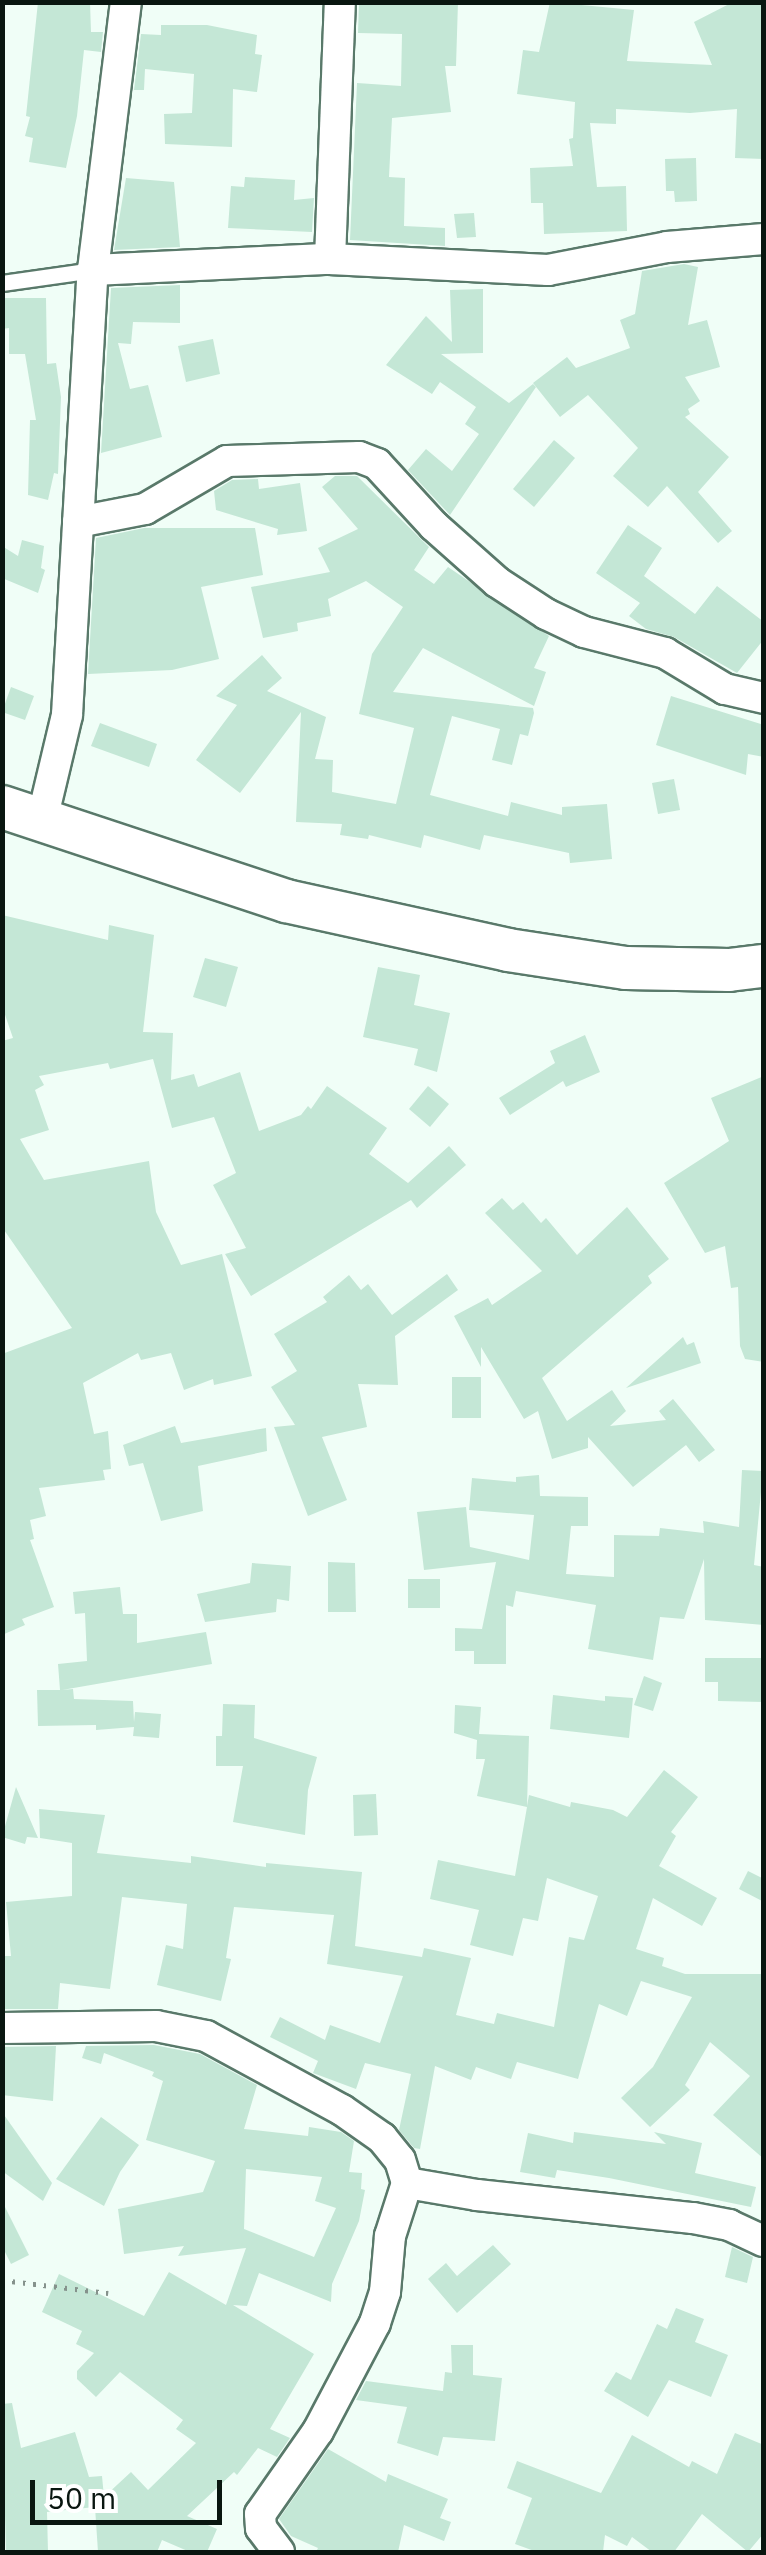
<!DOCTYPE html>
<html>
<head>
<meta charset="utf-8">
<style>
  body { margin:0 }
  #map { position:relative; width:766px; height:2555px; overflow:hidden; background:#f0fef7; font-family:"IBM Plex Sans",sans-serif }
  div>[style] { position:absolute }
  .building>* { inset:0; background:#c4e7d6 }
  .path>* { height:5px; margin-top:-2.5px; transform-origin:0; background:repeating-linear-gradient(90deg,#85928c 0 2.5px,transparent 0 10.5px) }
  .roads { filter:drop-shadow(2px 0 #59796a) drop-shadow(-2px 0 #59796a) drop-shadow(0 2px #59796a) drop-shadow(0 -2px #59796a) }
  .service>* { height:15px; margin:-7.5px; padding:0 7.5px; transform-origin:7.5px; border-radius:7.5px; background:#fff }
  .minor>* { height:30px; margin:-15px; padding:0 15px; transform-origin:15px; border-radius:15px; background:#fff }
  .secondary>* { height:42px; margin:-21px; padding:0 21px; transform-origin:21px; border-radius:21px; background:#fff }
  span { translate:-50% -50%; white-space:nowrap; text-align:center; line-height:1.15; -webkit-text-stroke:8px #fff; paint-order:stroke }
  .frame { position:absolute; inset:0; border:5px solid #091610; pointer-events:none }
  .scale { position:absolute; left:30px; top:2480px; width:192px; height:45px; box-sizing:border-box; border:5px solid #091610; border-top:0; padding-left:12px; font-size:30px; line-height:35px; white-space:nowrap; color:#091610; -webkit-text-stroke:8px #fff; paint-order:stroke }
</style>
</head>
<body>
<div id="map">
  <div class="building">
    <div style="clip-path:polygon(38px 2px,90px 2px,91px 32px,103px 32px,101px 52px,84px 50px,77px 116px,66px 168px,29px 162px,33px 138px,25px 136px,30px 117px,26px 116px)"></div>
    <div style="clip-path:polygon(359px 2px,458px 2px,456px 66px,445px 66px,451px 112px,392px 118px,389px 177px,405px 178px,404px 226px,445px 228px,445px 246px,350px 240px,357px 83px,401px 86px,402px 34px,358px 33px)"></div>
    <div style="clip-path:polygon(550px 2px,634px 10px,627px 61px,712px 65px,694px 22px,733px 2px,764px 2px,764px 159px,735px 158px,737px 109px,690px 113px,616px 109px,616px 124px,590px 123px,597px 187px,626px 186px,627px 231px,544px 234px,543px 203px,531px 203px,530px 168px,573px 166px,569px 139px,573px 138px,575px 102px,517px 94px,523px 50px,539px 52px)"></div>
    <div style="clip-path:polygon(161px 25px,207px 25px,257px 35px,255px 54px,262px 55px,257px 92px,233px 89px,232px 147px,165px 144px,164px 114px,192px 113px,194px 74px,145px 69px,144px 90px,134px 90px,141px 34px,161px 35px)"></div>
    <div style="clip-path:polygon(696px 158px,697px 201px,675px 202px,674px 191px,666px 191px,665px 159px)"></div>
    <div style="clip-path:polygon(245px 177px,295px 180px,294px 200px,314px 198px,312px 232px,228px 228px,231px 186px,244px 187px)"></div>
    <div style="clip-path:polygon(126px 178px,174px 182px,180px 247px,114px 250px)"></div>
    <div style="clip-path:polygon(474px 213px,476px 237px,457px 238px,454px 214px)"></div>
    <div style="clip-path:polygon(684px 264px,698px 267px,688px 325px,707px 320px,720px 367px,685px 377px,700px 401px,688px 409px,690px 414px,685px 417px,729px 457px,698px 492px,732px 531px,718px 543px,667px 486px,648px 507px,613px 476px,638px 448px,588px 395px,560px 417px,533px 383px,567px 357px,576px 368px,630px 348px,620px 320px,635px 314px,642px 271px)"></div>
    <div style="clip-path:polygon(180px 285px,180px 323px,133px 322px,131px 344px,118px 343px,130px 389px,148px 385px,162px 437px,101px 453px,111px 288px)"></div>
    <div style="clip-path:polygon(483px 289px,483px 353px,441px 354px,509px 403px,533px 384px,536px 387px,450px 515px,408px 470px,426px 449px,452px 471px,479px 434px,465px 424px,476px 407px,440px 382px,432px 394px,386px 365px,426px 316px,452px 342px,450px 290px)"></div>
    <div style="clip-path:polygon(2px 298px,46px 298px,47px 364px,56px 363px,61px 397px,58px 474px,54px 473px,48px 500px,28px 495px,30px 420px,36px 420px,25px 354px,9px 354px,9px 328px,2px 329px)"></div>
    <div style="clip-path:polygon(213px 339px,220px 374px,186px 382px,178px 346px)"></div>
    <div style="clip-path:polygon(554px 440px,575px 458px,534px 507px,513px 489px)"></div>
    <div style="clip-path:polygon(335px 476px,357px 476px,429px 547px,414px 570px,434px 584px,448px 567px,549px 636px,534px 668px,546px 672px,534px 706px,423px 648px,393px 692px,533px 708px,534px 713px,528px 736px,520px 734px,512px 765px,492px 760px,500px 729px,452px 716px,430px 795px,508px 816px,511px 802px,562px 815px,562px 807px,607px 804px,612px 859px,570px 863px,569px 853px,484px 835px,480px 850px,424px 835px,421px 848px,369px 835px,368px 839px,340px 835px,342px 824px,296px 822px,301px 712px,240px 793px,196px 760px,237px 705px,216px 696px,262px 655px,282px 678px,267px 691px,326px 717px,315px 759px,333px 760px,332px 792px,396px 804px,414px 728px,359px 714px,372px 654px,403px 607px,366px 581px,328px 599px,331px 616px,297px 623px,298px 631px,263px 638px,251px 587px,330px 572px,318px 548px,358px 529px,322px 487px)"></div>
    <div style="clip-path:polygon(258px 479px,259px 489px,300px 483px,307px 531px,277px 535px,278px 529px,216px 510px,214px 491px,232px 480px)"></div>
    <div style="clip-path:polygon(628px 525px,662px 548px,644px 576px,695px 614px,717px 586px,764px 622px,764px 639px,737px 673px,674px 637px,646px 629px,629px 616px,640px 603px,596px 573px)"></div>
    <div style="clip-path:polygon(144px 528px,255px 528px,263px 575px,201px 587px,219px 659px,172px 670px,88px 674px,96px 538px)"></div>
    <div style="clip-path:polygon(22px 540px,44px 546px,41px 568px,45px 570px,38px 593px,2px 578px,2px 546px,18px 556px)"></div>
    <div style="clip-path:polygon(11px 687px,34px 696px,25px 720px,2px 712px)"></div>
    <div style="clip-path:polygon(671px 696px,764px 725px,764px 757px,748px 754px,746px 775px,656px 745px)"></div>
    <div style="clip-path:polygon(100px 723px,157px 744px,149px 767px,91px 746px)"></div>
    <div style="clip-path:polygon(674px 779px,680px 810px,658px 814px,652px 783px)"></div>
    <div style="clip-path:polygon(2px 915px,108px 940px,109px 925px,154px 935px,143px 1032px,173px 1033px,171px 1080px,194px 1074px,198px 1087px,240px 1072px,259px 1131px,301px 1115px,308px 1106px,311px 1109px,327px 1086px,387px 1128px,369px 1154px,408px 1183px,449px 1146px,466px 1165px,417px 1208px,411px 1200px,251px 1296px,225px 1254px,246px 1248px,213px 1185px,236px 1173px,214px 1117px,172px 1128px,153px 1059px,110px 1069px,108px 1063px,39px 1076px,44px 1085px,35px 1090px,49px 1130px,20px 1139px,44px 1180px,149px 1161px,156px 1212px,181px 1265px,222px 1254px,252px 1376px,214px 1385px,213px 1379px,184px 1390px,171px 1353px,141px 1360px,138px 1353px,83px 1383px,94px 1434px,108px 1431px,111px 1469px,103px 1470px,105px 1480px,39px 1488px,46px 1516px,30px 1520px,34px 1539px,30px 1540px,54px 1607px,22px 1619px,25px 1625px,2px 1635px,2px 1354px,72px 1328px,2px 1227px,2px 1041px,13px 1038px,2px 1006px)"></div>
    <div style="clip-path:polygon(205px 958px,238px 967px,226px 1007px,193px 997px)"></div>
    <div style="clip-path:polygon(378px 967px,420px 975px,414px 1005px,450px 1013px,437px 1072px,414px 1065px,418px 1049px,363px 1037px)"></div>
    <div style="clip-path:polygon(585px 1035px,600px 1072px,566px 1087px,563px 1081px,510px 1115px,499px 1098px,555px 1063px,550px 1051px)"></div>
    <div style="clip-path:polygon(764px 1076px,764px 1362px,745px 1359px,740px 1346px,738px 1287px,731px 1288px,725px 1246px,705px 1253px,664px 1183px,729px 1141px,711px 1098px)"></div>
    <div style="clip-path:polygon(428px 1086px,449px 1104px,430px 1127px,409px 1109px)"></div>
    <div style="clip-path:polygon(502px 1198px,513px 1210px,523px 1202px,541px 1223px,546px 1218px,577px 1255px,627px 1207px,669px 1259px,648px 1276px,652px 1283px,542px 1378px,567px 1421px,612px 1390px,626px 1411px,610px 1426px,666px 1420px,659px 1411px,673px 1399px,715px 1450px,699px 1462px,686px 1445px,633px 1487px,588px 1437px,588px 1448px,552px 1459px,538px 1411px,524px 1419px,481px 1347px,481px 1367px,454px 1316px,488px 1298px,492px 1305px,542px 1271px,485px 1213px)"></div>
    <div style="clip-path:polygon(447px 1274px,458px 1290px,395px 1336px,398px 1385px,358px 1384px,367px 1427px,322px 1437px,347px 1500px,308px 1516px,274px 1427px,295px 1425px,271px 1387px,297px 1371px,274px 1334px,327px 1302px,323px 1297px,349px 1275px,361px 1290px,368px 1284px,392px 1315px)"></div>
    <div style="clip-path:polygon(683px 1337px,687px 1345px,694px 1342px,701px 1363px,626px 1388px)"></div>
    <div style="clip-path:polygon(452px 1377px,481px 1377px,481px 1418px,452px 1418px)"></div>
    <div style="clip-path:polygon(175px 1426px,181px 1443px,266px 1428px,267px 1451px,198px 1466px,203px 1511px,161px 1521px,143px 1463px,129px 1466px,123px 1445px)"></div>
    <div style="clip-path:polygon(742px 1470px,763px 1471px,754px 1565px,764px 1567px,764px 1625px,705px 1620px,704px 1559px,684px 1619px,660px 1617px,653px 1660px,588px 1649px,596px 1605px,516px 1591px,513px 1607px,506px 1605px,506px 1664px,474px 1664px,474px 1651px,455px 1651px,455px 1628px,482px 1629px,496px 1562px,424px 1570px,417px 1512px,466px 1507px,470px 1547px,529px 1560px,534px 1515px,469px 1510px,472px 1478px,516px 1482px,516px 1477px,539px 1475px,540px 1496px,588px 1497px,588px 1526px,571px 1526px,566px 1574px,614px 1577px,614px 1535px,659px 1536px,660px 1528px,704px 1533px,703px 1521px,739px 1527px)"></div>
    <div style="clip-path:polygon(328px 1562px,355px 1563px,356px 1612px,328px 1612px)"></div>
    <div style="clip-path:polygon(252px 1563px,291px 1566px,289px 1601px,277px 1599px,276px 1612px,205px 1622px,197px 1594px,250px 1583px)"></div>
    <div style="clip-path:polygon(408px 1579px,440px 1579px,440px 1608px,408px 1608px)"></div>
    <div style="clip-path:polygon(120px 1587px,123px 1614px,137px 1614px,137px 1643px,206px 1632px,212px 1664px,62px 1690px,73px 1689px,74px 1699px,133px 1701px,134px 1722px,135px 1712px,161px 1714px,159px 1738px,133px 1736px,134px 1727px,96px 1730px,96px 1725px,38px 1726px,37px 1690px,60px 1690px,58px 1664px,87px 1661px,85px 1613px,75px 1614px,73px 1592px)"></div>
    <div style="clip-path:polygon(705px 1658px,764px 1658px,764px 1702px,718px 1701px,718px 1682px,705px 1682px)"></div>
    <div style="clip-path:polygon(644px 1676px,662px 1683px,653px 1711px,634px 1705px)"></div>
    <div style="clip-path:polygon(553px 1695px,605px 1701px,605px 1696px,633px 1698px,629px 1738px,550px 1729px)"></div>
    <div style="clip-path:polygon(223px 1704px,255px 1705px,254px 1738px,317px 1757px,308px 1790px,305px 1835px,233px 1822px,243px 1766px,216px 1766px,216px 1736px,222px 1736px)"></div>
    <div style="clip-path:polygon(455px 1705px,481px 1707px,479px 1734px,529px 1736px,527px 1806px,529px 1795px,570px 1807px,571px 1802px,613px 1810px,627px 1817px,664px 1770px,698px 1797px,671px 1832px,676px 1836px,659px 1866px,717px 1898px,702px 1926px,653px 1898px,636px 1949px,664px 1958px,662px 1966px,685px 1974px,764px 1974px,764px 2159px,713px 2115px,750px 2076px,710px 2042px,685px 2085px,690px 2090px,650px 2127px,621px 2098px,653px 2067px,692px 1997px,641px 1981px,627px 2016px,599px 2004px,578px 2079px,517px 2062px,511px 2079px,476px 2067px,471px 2080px,435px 2066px,420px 2149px,414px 2148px,399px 2130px,411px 2074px,365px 2063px,356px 2089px,313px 2073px,318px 2061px,270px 2037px,280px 2017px,325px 2040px,330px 2025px,380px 2043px,403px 1976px,327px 1964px,334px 1915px,234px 1907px,226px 1958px,231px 1959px,221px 2001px,157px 1985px,166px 1945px,183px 1949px,187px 1904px,122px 1897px,110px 1989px,60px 1983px,58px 2009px,2px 2009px,2px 1956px,11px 1956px,6px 1902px,72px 1896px,72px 1843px,40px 1838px,39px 1809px,105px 1815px,97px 1853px,191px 1863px,191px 1856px,266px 1867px,266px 1863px,362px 1872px,355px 1946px,422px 1957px,424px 1948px,471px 1958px,456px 2015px,494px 2024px,497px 2013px,554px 2027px,569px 1937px,584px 1940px,598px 1896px,547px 1878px,538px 1921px,523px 1918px,513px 1956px,470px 1945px,479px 1910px,430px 1899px,438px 1860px,515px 1876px,527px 1807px,477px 1796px,485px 1759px,476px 1759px,477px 1740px,454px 1733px)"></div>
    <div style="clip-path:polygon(16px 1787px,38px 1838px,27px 1837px,25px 1844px,2px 1837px)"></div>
    <div style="clip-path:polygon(376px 1794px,378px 1835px,354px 1836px,353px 1795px)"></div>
    <div style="clip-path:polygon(748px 1871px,764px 1879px,764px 1902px,739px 1889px)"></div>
    <div style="clip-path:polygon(evenodd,154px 2045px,200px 2054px,257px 2085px,244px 2129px,308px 2136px,309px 2127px,341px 2132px,354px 2141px,349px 2172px,362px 2173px,361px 2189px,365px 2190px,359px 2221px,332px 2284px,331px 2302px,259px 2273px,247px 2306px,233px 2305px,314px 2354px,270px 2429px,290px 2438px,277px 2457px,258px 2448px,237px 2475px,234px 2472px,187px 2516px,217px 2529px,207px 2552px,190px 2552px,162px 2540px,157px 2552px,98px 2552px,95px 2507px,47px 2512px,48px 2552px,6px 2552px,2px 2404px,12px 2403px,21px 2448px,75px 2432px,89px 2477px,102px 2476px,104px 2497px,131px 2472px,148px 2490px,196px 2443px,176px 2429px,183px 2420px,120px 2372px,96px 2397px,77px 2379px,77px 2371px,94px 2353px,76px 2344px,82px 2331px,42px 2312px,59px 2274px,144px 2316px,169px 2272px,226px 2305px,246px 2248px,178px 2256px,184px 2246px,124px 2254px,118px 2209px,203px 2192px,215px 2161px,146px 2140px,163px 2081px,152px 2076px,154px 2072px,104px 2053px,101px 2064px,82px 2058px,86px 2046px,154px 2045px,246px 2169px,322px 2177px,315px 2201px,336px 2208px,314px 2257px,244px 2229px,246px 2169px)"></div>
    <div style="clip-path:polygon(56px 2046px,53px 2101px,2px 2095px,2px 2047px)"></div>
    <div style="clip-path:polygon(2px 2112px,52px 2183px,43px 2201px,2px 2171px)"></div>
    <div style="clip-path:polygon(101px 2117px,139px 2145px,120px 2172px,104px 2206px,56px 2179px)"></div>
    <div style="clip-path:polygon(574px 2132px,666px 2144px,654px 2132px,702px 2143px,695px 2173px,756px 2187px,751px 2207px,609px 2178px,557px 2170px,555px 2178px,520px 2172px,528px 2133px,573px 2143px)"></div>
    <div style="clip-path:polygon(2px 2201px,29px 2255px,11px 2264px,2px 2246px)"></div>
    <div style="clip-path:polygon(493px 2245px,511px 2264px,457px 2313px,428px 2279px,446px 2263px,457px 2276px)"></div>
    <div style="clip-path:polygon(732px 2247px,753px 2257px,747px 2283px,725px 2277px)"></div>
    <div style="clip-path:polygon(676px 2308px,704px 2319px,695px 2342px,728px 2355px,711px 2397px,669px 2380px,648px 2417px,604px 2391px,616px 2372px,631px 2380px,657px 2324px,667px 2329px)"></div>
    <div style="clip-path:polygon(451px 2345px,473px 2345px,473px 2375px,502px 2378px,495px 2441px,443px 2437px,438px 2456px,397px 2443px,407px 2407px,356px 2400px,366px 2381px,443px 2391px,445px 2372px,452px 2373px)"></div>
    <div style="clip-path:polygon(735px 2433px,764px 2445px,764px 2533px,748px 2552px,702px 2514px,674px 2552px,652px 2552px,632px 2537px,627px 2546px,605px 2535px,603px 2552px,537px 2552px,515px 2544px,532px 2498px,507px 2488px,517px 2461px,601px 2493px,632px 2435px,689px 2467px,692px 2461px,717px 2474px)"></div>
    <div style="clip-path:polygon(328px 2449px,386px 2482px,388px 2474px,448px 2499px,440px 2518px,451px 2522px,444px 2541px,404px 2525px,398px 2552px,316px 2552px,318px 2548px,291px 2536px,279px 2519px)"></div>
  </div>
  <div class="path">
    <div style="left:2px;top:2280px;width:107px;rotate:7deg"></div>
  </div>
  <div class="roads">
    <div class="service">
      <div style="left:2px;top:283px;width:92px;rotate:-8.1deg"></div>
    </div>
    <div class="minor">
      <div style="left:330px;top:259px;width:257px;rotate:-87.8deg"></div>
      <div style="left:93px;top:270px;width:237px;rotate:-2.7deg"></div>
      <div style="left:330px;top:259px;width:218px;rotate:2.9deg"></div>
      <div style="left:548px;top:270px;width:121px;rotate:-10.9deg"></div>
      <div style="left:667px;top:247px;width:97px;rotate:-4.7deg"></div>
      <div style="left:78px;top:522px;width:68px;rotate:-11deg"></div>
      <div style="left:145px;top:509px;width:95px;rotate:-30.3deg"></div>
      <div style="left:227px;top:461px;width:132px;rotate:-1.7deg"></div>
      <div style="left:359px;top:457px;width:19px;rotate:21deg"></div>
      <div style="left:377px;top:464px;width:84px;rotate:47.4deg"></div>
      <div style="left:434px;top:526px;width:84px;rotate:41.6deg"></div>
      <div style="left:497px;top:582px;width:59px;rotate:33.1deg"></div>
      <div style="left:546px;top:614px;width:42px;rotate:25.3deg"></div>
      <div style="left:584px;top:632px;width:84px;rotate:14.5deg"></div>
      <div style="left:665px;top:653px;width:70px;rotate:31deg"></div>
      <div style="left:725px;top:689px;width:40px;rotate:13deg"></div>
      <div style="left:42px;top:820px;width:108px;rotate:-76.6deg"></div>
      <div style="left:67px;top:715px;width:446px;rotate:-86.7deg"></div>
      <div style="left:93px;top:270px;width:270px;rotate:-83deg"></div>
      <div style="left:2px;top:2028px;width:154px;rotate:-0.7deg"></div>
      <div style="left:156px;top:2026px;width:51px;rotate:11.3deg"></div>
      <div style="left:206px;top:2036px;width:155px;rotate:28.6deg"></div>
      <div style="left:342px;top:2110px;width:49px;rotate:35deg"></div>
      <div style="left:382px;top:2138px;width:28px;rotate:51deg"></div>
      <div style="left:400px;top:2160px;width:24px;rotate:73deg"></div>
      <div style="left:407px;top:2183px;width:56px;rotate:107.8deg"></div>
      <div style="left:390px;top:2236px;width:56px;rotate:95.1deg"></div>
      <div style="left:385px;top:2292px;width:33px;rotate:108deg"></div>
      <div style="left:375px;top:2323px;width:122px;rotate:117.8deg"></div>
      <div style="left:318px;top:2431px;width:101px;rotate:124.9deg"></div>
      <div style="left:260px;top:2514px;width:14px;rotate:86deg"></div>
      <div style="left:261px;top:2528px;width:30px;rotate:53deg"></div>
      <div style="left:407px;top:2183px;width:71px;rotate:9.7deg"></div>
      <div style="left:477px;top:2195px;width:217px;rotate:6.1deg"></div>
      <div style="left:693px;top:2218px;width:37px;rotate:11deg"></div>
      <div style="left:729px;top:2225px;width:38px;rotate:25deg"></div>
    </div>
    <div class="secondary">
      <div style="left:2px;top:807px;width:299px;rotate:18.3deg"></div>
      <div style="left:286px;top:901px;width:227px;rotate:12.4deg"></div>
      <div style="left:508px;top:950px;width:119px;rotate:8.7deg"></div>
      <div style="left:626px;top:968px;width:103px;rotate:1.1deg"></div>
      <div style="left:729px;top:970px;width:35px;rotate:-7deg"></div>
    </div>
  </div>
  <div class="frame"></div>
  <div class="scale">50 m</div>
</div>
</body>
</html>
